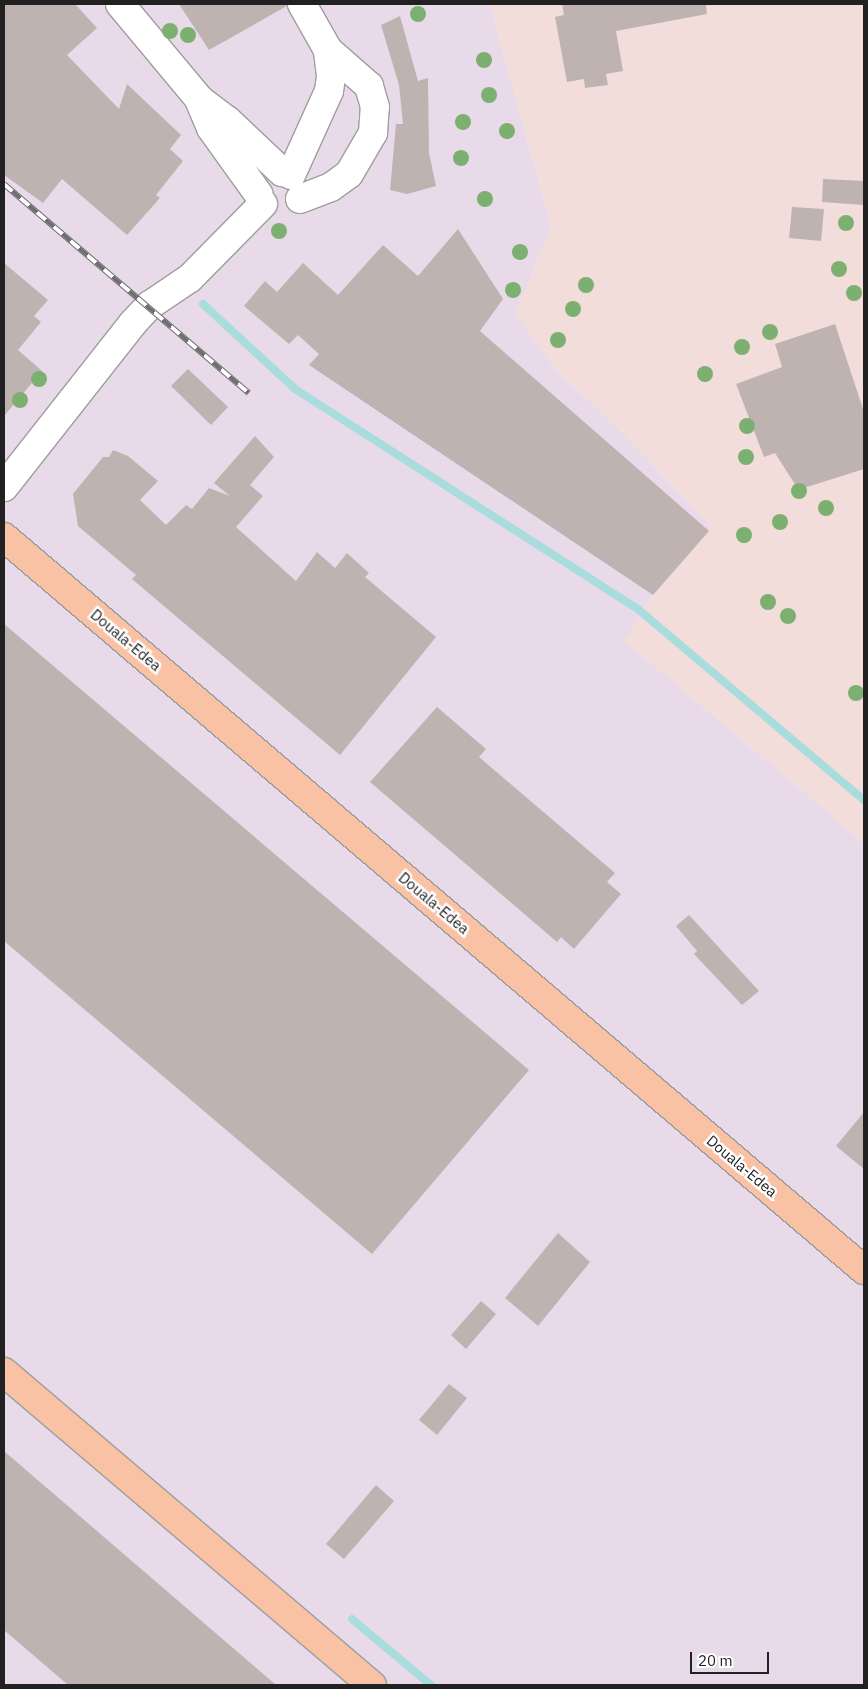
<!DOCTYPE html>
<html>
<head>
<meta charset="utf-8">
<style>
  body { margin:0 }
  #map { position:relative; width:868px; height:1689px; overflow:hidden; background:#f1ece7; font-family:"IBM Plex Sans",sans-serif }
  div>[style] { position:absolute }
  .industrial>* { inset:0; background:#e9dae9 }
  .military>* { inset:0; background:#f2dddb }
  .stream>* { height:8px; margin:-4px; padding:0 4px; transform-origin:4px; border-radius:4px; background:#a9dcdd }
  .building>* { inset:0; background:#beb3b1 }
  .roads { filter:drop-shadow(1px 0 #9e9e9e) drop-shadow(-1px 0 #9e9e9e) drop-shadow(0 1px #9e9e9e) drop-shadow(0 -1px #9e9e9e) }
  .minor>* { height:28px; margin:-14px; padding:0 14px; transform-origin:14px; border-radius:14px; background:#fff }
  .major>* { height:28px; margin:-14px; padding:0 14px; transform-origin:14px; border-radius:14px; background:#f9c2a4 }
  .rail>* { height:5.5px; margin-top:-2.75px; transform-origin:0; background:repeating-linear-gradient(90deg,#fff 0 11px,#6f6f6f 0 22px); box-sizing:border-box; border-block:1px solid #6f6f6f }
  .trees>* { width:16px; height:16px; margin:-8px; border-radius:50%; background:#7cb070 }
  span { translate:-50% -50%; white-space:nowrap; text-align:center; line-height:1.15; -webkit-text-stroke:5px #fff; paint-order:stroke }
  .street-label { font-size:15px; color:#212121 }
  .frame { position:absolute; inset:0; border:5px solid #212121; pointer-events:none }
  .scale { position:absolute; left:690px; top:1652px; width:79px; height:22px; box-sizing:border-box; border:2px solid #212121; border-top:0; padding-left:6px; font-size:15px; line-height:18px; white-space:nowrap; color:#212121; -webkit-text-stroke:4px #fff; paint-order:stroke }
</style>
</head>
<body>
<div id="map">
  <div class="industrial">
    <div style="clip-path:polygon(4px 4px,490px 5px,551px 227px,516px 313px,556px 370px,619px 429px,711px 527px,624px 640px,864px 843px,864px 1685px,4px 1685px)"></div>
  </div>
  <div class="military">
    <div style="clip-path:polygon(864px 4px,864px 843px,624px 640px,653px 595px,711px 527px,619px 429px,556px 370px,516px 313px,551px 227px,490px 5px)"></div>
  </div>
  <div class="stream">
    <div style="left:203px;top:304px;width:125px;rotate:42.7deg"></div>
    <div style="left:295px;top:389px;width:409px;rotate:32.7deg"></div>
    <div style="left:639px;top:610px;width:294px;rotate:40.2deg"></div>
    <div style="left:352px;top:1619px;width:103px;rotate:39.9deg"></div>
  </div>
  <div class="building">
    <div style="clip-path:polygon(4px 4px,75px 4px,97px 28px,67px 55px,119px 109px,127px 84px,181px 135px,170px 149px,183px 161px,156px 195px,160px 198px,127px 235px,62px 179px,43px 203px,4px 175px)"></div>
    <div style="clip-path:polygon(179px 4px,286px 4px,287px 6px,209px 50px)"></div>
    <div style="clip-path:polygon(562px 4px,706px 4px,707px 14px,616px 31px,623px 71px,606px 74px,608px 85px,585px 88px,584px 79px,567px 82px,555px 17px,564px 15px)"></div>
    <div style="clip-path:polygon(400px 16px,418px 81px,428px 78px,429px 153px,436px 186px,407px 194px,390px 190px,396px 124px,403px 124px,399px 85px,381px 25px)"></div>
    <div style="clip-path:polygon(823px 179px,864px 181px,864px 205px,822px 202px)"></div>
    <div style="clip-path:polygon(792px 207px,824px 209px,821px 241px,789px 238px)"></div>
    <div style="clip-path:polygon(458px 229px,503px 299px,480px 331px,709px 531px,653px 595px,309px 365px,319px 354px,298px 335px,289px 344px,244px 306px,265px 281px,277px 292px,303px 263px,338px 295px,383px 245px,418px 276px)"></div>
    <div style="clip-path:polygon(4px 263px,48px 300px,34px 316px,41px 322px,18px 350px,42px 371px,4px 416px)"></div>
    <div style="clip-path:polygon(835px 324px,864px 412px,864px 469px,807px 487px,796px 486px,775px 453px,764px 457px,736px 384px,782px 367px,775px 344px)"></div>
    <div style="clip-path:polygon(188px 369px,228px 407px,211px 425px,171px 386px)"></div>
    <div style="clip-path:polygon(255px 436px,274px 457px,250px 485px,263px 496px,236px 527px,296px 581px,317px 552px,335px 568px,347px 553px,369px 573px,365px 577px,436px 637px,340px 755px,132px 579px,136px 575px,78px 526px,73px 494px,103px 457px,109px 457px,113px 450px,128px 456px,158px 481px,140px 500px,166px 525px,186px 505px,192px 509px,209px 488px,230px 496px,214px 483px)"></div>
    <div style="clip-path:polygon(4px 624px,529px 1070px,372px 1254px,4px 941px)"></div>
    <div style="clip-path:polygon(437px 707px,486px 749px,479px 757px,615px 873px,607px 882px,621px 894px,574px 949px,561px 937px,557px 942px,370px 782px)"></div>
    <div style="clip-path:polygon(689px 915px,759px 991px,742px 1005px,694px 954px,697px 951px,676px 926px)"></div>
    <div style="clip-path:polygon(864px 1112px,864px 1169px,836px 1146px)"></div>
    <div style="clip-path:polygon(558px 1233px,590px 1262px,538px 1326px,505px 1298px)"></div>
    <div style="clip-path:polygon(481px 1301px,496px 1314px,466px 1349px,451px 1335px)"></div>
    <div style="clip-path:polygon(449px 1384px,467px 1398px,437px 1435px,419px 1420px)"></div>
    <div style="clip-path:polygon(4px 1451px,33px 1476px,276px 1685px,68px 1685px,4px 1630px)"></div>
    <div style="clip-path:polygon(376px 1485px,394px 1501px,344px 1559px,326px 1544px)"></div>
  </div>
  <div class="roads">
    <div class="minor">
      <div style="left:120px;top:4px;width:125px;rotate:50.2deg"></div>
      <div style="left:200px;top:100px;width:34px;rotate:37deg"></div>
      <div style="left:227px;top:120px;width:76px;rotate:43.4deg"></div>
      <div style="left:200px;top:102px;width:28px;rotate:67deg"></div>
      <div style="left:211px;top:128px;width:82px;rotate:54.4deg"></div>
      <div style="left:291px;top:175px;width:92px;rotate:-65.7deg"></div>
      <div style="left:329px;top:91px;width:15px;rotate:-82deg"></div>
      <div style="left:331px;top:76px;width:26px;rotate:-97deg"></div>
      <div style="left:328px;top:50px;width:53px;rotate:-119.5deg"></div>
      <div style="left:300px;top:199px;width:33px;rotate:-21deg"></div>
      <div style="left:331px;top:187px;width:22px;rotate:-36deg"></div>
      <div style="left:349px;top:174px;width:48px;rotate:-59.7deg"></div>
      <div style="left:373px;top:133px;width:26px;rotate:-86deg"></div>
      <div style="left:375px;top:107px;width:22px;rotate:-106deg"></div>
      <div style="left:369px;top:86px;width:55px;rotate:-138.7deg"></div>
      <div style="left:4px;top:487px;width:209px;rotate:-51.8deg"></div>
      <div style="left:133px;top:323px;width:25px;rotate:-47deg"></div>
      <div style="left:150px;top:305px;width:48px;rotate:-34deg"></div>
      <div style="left:190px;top:278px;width:104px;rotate:-45.4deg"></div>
    </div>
    <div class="major">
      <div style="left:4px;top:537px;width:1130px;rotate:40.44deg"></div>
      <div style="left:4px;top:1372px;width:483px;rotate:40.4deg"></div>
    </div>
  </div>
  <div class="rail">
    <div style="left:4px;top:184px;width:322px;rotate:40.5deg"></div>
  </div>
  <div class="trees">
    <div style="left:418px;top:14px"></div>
    <div style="left:170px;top:31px"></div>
    <div style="left:188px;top:35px"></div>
    <div style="left:484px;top:60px"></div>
    <div style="left:489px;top:95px"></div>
    <div style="left:463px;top:122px"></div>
    <div style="left:507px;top:131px"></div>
    <div style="left:461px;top:158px"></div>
    <div style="left:485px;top:199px"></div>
    <div style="left:846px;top:223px"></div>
    <div style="left:279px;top:231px"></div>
    <div style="left:520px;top:252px"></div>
    <div style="left:839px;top:269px"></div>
    <div style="left:586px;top:285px"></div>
    <div style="left:513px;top:290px"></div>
    <div style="left:854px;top:293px"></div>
    <div style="left:573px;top:309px"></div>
    <div style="left:770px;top:332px"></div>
    <div style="left:558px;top:340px"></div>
    <div style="left:742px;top:347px"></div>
    <div style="left:705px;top:374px"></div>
    <div style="left:39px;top:379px"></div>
    <div style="left:20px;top:400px"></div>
    <div style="left:747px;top:426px"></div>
    <div style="left:746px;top:457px"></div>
    <div style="left:799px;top:491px"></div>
    <div style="left:826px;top:508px"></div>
    <div style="left:780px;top:522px"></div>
    <div style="left:744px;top:535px"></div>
    <div style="left:768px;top:602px"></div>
    <div style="left:788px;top:616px"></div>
    <div style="left:856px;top:693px"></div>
  </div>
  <div class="street-label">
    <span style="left:126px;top:640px;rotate:40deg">Douala-Edea</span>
    <span style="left:434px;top:903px;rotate:40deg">Douala-Edea</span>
    <span style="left:742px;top:1166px;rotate:40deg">Douala-Edea</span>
  </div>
  <div class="frame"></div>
  <div class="scale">20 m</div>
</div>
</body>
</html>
